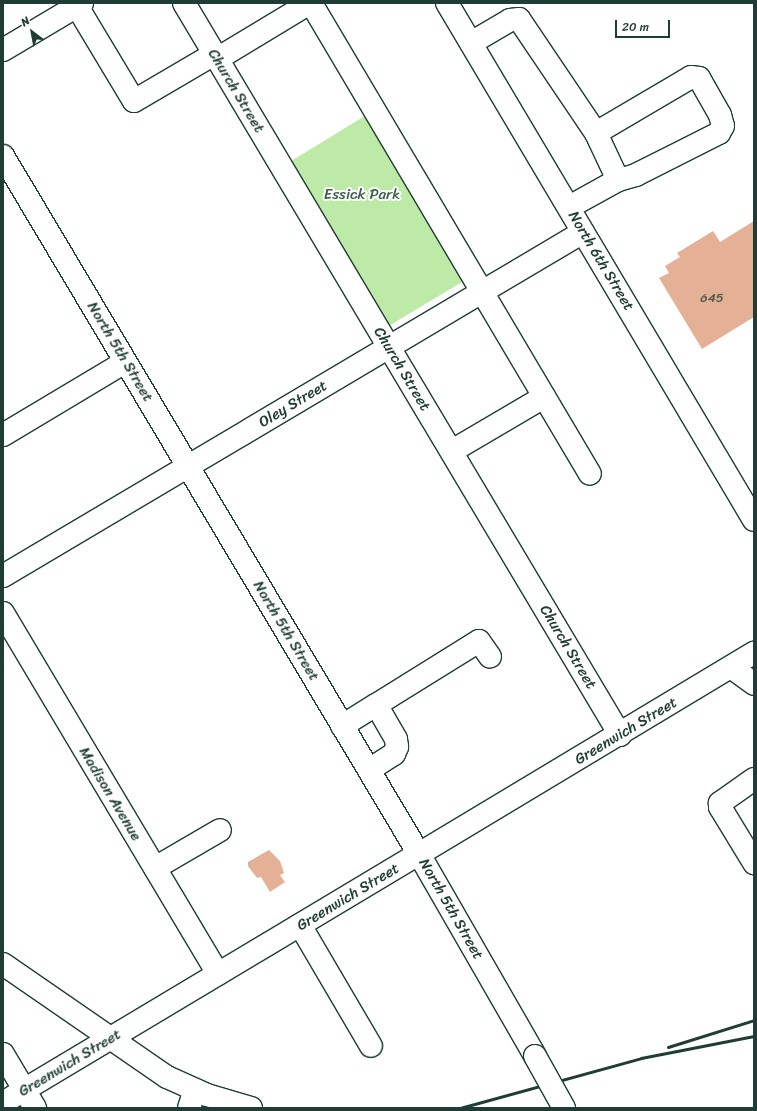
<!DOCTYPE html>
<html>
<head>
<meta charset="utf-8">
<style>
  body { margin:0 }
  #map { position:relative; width:757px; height:1111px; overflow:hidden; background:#fff; font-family:Sriracha,sans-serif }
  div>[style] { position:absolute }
  .green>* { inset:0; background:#beeaa7 }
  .building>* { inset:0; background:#e4b196 }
  .roads { filter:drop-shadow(1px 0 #1f3d34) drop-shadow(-1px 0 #1f3d34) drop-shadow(0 1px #1f3d34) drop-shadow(0 -1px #1f3d34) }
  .minor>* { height:22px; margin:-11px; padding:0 11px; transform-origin:11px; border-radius:11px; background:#fff }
  .major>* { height:22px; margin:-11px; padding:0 11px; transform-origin:11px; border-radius:11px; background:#fff }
  .rail>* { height:3px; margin:-1.5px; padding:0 1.5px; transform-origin:1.5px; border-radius:1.5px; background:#1f3d34 }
  .bridges { filter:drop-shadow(1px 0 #1f3d34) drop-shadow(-1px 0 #1f3d34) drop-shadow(0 1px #1f3d34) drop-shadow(0 -1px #1f3d34) }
  .major-bridge>* { height:22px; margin:-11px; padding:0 11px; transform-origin:11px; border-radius:11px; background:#fff }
  span { translate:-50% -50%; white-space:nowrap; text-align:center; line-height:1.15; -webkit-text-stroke:4px #fff; paint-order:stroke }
  .number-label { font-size:13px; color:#505a4c }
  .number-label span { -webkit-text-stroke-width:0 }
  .street-label { font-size:15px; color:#1f3d34 }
  .park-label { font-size:15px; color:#3f604b }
  .frame { position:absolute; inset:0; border:4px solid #1f3d34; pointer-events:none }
  .north { position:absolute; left:12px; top:12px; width:40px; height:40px; -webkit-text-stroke:3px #fff; paint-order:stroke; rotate:328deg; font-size:11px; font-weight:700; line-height:16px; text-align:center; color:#1f3d34 }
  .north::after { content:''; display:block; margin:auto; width:14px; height:18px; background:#1f3d34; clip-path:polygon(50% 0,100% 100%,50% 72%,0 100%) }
  .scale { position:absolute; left:615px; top:20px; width:55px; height:18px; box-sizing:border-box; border:2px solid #1f3d34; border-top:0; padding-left:5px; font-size:12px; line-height:14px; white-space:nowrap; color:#1f3d34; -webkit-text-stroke:3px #fff; paint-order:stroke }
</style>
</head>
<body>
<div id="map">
  <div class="green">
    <div style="clip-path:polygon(368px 114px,467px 279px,387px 327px,288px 163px)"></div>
  </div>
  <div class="building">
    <div style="clip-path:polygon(754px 221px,754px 317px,702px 349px,659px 278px,669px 273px,665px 266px,680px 257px,677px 253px,713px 231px,720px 242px)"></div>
    <div style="clip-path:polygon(269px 850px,280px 861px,284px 873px,280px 875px,285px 882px,270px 892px,261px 877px,257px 878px,248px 866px,248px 862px)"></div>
  </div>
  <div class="roads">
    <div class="minor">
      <div style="left:75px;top:3px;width:114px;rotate:59deg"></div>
      <div style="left:134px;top:101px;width:93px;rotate:-30.4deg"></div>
      <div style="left:184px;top:3px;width:852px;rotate:59.22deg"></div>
      <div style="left:311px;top:3px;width:547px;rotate:59.36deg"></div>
      <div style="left:447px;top:3px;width:601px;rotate:59.3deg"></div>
      <div style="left:471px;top:43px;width:45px;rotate:-30.5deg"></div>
      <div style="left:510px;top:20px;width:9px;rotate:-6deg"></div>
      <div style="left:519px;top:19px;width:138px;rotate:56deg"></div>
      <div style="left:596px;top:133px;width:52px;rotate:64.9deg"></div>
      <div style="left:618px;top:180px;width:56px;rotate:151.1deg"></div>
      <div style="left:3px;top:50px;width:92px;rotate:-30.7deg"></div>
      <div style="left:217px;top:59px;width:109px;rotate:-31.1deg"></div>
      <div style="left:596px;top:133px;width:110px;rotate:-30.5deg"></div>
      <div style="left:691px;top:77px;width:8px;rotate:7deg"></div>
      <div style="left:699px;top:78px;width:43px;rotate:60.4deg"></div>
      <div style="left:720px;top:115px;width:11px;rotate:75deg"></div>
      <div style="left:723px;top:126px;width:8px;rotate:120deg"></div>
      <div style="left:719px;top:133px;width:93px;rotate:153.2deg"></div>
      <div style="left:636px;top:175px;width:19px;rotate:164deg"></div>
      <div style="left:3px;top:435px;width:142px;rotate:-30.9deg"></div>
      <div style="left:452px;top:451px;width:107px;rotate:-30.4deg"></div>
      <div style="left:3px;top:576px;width:674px;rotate:-30.67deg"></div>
      <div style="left:3px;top:613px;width:420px;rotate:59.2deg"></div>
      <div style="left:731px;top:667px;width:29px;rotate:36deg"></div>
      <div style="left:342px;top:726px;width:40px;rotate:-32deg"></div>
      <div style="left:369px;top:770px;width:30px;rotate:-33deg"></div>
      <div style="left:394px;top:754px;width:8px;rotate:-67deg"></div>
      <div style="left:397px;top:747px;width:8px;rotate:-97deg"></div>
      <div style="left:396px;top:739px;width:39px;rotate:-120deg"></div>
      <div style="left:376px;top:705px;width:121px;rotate:-31.9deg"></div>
      <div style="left:479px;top:641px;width:19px;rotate:55deg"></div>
      <div style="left:754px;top:779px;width:42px;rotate:144.8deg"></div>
      <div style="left:720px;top:803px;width:4px;rotate:90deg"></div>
      <div style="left:720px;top:807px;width:66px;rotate:58.7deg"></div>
      <div style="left:419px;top:854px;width:391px;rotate:-31deg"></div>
      <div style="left:155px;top:868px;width:75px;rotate:-30.3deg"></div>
      <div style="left:300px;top:925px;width:140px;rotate:59.6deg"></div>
      <div style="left:3px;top:1103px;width:25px;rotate:-32deg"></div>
      <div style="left:189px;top:1108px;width:19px;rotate:-72deg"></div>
    </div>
    <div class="major">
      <div style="left:3px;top:156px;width:813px;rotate:59.21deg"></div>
      <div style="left:419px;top:854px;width:233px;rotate:60.1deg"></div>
      <div style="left:3px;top:964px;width:199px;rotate:34.6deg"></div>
      <div style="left:167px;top:1077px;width:44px;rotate:24.2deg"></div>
      <div style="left:207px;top:1095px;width:46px;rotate:16.5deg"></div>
      <div style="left:3px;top:1054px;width:63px;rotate:59.3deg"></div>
      <div style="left:24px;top:1090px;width:460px;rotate:-30.9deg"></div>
    </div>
  </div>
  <div class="rail">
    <div style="left:668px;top:1047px;width:90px;rotate:-17.4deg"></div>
    <div style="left:460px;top:1108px;width:188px;rotate:-15.4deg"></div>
    <div style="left:641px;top:1058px;width:115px;rotate:-11deg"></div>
  </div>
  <div class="bridges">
    <div class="major-bridge">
      <div style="left:535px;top:1056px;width:60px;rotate:60.9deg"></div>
    </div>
  </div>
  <div class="number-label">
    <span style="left:712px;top:298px">645</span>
  </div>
  <div class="street-label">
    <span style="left:236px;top:91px;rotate:59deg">Church Street</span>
    <span style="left:601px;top:261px;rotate:59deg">North 6th Street</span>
    <span style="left:120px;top:352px;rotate:59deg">North 5th Street</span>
    <span style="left:402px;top:369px;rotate:59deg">Church Street</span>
    <span style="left:293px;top:404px;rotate:-31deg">Oley Street</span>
    <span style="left:286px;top:631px;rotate:59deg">North 5th Street</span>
    <span style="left:568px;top:647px;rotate:59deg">Church Street</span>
    <span style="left:626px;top:731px;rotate:-31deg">Greenwich Street</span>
    <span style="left:110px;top:794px;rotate:59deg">Madison Avenue</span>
    <span style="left:348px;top:897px;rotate:-31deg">Greenwich Street</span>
    <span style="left:451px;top:909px;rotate:60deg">North 5th Street</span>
    <span style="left:70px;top:1063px;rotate:-31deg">Greenwich Street</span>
  </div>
  <div class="park-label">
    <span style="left:362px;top:195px">Essick Park</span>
  </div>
  <div class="frame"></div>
  <div class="north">N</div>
  <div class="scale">20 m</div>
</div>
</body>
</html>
